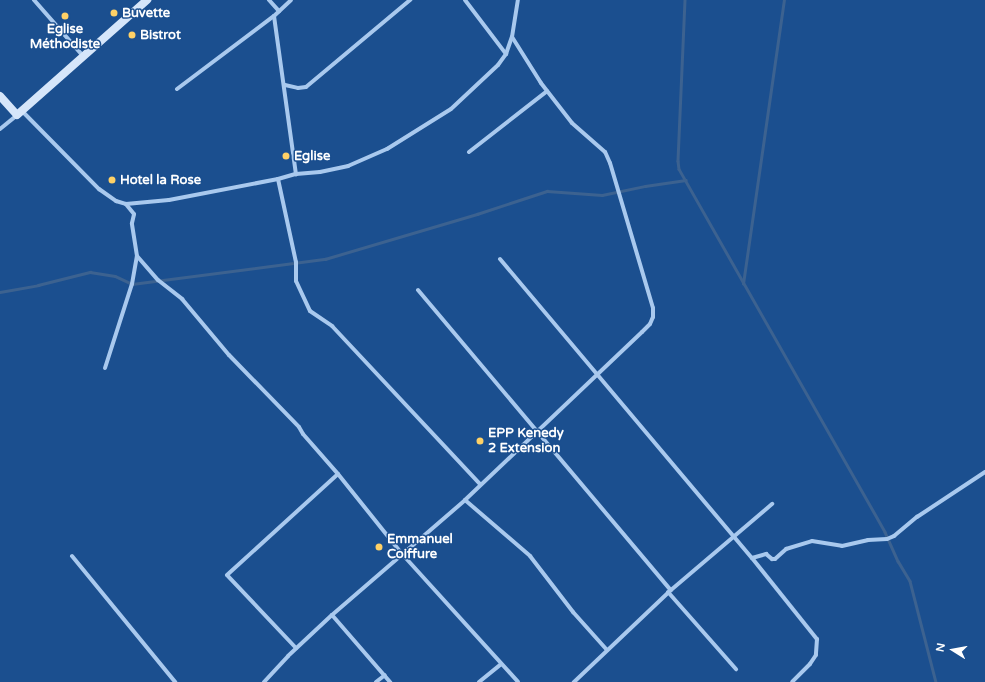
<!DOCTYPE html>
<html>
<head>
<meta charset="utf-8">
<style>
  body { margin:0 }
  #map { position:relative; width:985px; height:682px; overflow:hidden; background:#1b4f8f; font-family:"Varela Round",sans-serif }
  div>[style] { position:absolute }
  .stream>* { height:2.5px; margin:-1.25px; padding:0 1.25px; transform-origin:1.25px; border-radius:1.25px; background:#3c6290 }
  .street>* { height:4px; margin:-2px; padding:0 2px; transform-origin:2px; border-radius:2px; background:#a9c9ee }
  .secondary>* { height:8px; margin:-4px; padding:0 4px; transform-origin:4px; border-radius:4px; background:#d6e6fa }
  .dots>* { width:11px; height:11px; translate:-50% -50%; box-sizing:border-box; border:2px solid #1b4f8f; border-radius:50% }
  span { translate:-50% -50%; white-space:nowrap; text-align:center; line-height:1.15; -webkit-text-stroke:3px #1b4f8f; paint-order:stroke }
  .poi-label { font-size:13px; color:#fff; font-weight:700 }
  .left { translate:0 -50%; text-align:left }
  .north { position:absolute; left:933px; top:630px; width:40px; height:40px; -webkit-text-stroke:3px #1b4f8f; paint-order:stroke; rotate:281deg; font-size:11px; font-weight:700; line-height:16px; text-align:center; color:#fff }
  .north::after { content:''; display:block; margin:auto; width:14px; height:18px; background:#fff; clip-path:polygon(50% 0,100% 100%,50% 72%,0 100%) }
</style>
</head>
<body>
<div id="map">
  <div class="stream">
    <div style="left:685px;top:0;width:161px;rotate:92.5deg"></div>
    <div style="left:678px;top:161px;width:8px;rotate:83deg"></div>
    <div style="left:679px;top:169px;width:417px;rotate:60.4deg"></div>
    <div style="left:885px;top:532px;width:32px;rotate:66deg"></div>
    <div style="left:898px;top:561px;width:23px;rotate:59deg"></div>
    <div style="left:910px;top:581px;width:104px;rotate:75.6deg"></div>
    <div style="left:743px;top:284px;width:287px;rotate:-81.8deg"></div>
    <div style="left:0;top:292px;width:39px;rotate:-10deg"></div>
    <div style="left:38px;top:285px;width:54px;rotate:-14deg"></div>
    <div style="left:90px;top:272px;width:25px;rotate:9deg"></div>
    <div style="left:115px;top:276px;width:19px;rotate:25deg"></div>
    <div style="left:132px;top:284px;width:195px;rotate:-7.4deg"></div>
    <div style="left:325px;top:259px;width:159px;rotate:-16.5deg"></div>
    <div style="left:477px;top:214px;width:74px;rotate:-18.2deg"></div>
    <div style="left:547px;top:191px;width:55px;rotate:4.2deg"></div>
    <div style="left:602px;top:195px;width:44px;rotate:-11.8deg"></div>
    <div style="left:645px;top:186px;width:41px;rotate:-8.3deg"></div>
  </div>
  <div class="street">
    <div style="left:34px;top:0;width:74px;rotate:48.8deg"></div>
    <div style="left:269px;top:0;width:15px;rotate:48deg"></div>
    <div style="left:465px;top:0;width:68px;rotate:52.8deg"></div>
    <div style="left:274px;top:16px;width:160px;rotate:82.1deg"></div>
    <div style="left:285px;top:85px;width:13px;rotate:13deg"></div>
    <div style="left:298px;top:88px;width:8px;rotate:-7deg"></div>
    <div style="left:306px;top:87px;width:136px;rotate:-39.9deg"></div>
    <div style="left:177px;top:89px;width:121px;rotate:-37deg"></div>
    <div style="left:274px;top:16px;width:23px;rotate:-43deg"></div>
    <div style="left:22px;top:111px;width:110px;rotate:45.4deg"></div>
    <div style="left:99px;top:189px;width:21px;rotate:35deg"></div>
    <div style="left:116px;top:201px;width:10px;rotate:17deg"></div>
    <div style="left:126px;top:204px;width:43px;rotate:-5.3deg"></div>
    <div style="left:169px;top:200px;width:111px;rotate:-10.9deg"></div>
    <div style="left:278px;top:179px;width:19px;rotate:-16deg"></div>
    <div style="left:296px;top:174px;width:24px;rotate:-5deg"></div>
    <div style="left:320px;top:172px;width:29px;rotate:-12deg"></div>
    <div style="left:348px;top:166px;width:43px;rotate:-23.6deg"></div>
    <div style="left:387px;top:149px;width:75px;rotate:-32deg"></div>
    <div style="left:451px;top:109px;width:64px;rotate:-43.1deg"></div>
    <div style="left:498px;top:65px;width:14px;rotate:-54deg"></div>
    <div style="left:506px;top:54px;width:18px;rotate:-71deg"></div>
    <div style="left:512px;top:37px;width:37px;rotate:-81deg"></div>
    <div style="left:0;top:129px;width:22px;rotate:-39deg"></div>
    <div style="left:469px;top:152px;width:99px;rotate:-38deg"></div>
    <div style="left:278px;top:179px;width:85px;rotate:77.8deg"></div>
    <div style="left:296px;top:262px;width:19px;rotate:90deg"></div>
    <div style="left:296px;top:281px;width:33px;rotate:65deg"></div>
    <div style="left:310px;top:311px;width:27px;rotate:34deg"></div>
    <div style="left:332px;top:326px;width:216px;rotate:46.9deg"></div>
    <div style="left:137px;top:256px;width:32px;rotate:49deg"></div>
    <div style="left:158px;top:280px;width:31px;rotate:38deg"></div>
    <div style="left:182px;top:299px;width:73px;rotate:50deg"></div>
    <div style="left:229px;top:355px;width:100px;rotate:45.8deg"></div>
    <div style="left:299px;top:427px;width:8px;rotate:60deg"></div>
    <div style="left:303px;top:434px;width:53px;rotate:48.8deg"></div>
    <div style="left:338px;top:474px;width:104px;rotate:51.3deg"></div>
    <div style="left:403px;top:555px;width:171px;rotate:47.8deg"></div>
    <div style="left:500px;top:259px;width:391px;rotate:49.9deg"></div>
    <div style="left:752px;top:558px;width:104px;rotate:51.3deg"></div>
    <div style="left:817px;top:639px;width:16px;rotate:94deg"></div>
    <div style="left:816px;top:655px;width:11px;rotate:124deg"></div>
    <div style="left:810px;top:664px;width:25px;rotate:135deg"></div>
    <div style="left:418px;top:290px;width:392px;rotate:49.9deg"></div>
    <div style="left:671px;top:590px;width:134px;rotate:136.5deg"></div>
    <div style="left:105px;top:368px;width:88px;rotate:-72.2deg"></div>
    <div style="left:132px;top:284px;width:28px;rotate:-80deg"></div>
    <div style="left:137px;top:256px;width:33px;rotate:-99deg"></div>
    <div style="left:132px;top:223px;width:9px;rotate:-77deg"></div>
    <div style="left:134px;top:214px;width:13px;rotate:-129deg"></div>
    <div style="left:465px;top:500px;width:86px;rotate:40.7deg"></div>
    <div style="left:530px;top:556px;width:71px;rotate:52.5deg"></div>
    <div style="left:573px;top:612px;width:51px;rotate:48.2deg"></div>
    <div style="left:72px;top:556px;width:163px;rotate:50.7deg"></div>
    <div style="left:752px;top:558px;width:15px;rotate:-16deg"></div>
    <div style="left:766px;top:554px;width:8px;rotate:40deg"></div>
    <div style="left:772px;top:559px;width:3px"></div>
    <div style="left:775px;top:559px;width:15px;rotate:-42deg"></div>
    <div style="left:786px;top:549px;width:27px;rotate:-17deg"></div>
    <div style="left:812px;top:541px;width:30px;rotate:9deg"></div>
    <div style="left:842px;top:546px;width:27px;rotate:-13deg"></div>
    <div style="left:868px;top:540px;width:19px;rotate:-3deg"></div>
    <div style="left:887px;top:539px;width:8px;rotate:-23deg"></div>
    <div style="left:894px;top:536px;width:30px;rotate:-40deg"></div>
    <div style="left:917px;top:517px;width:82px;rotate:-33.5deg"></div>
    <div style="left:671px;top:590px;width:133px;rotate:-40.4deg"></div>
    <div style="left:668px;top:592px;width:103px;rotate:48.6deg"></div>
    <div style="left:332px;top:615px;width:89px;rotate:49.1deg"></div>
    <div style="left:296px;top:648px;width:100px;rotate:-133.4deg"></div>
    <div style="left:227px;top:575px;width:150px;rotate:-42.3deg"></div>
    <div style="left:264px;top:682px;width:35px;rotate:-47deg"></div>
    <div style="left:288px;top:656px;width:60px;rotate:-43deg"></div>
    <div style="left:332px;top:615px;width:176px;rotate:-40.8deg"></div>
    <div style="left:465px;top:500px;width:244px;rotate:-43.5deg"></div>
    <div style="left:642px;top:332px;width:11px;rotate:-45deg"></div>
    <div style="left:650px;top:324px;width:8px;rotate:-67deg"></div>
    <div style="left:653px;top:317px;width:9px;rotate:-90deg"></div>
    <div style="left:653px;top:308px;width:151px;rotate:-106.5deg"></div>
    <div style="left:610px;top:163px;width:12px;rotate:-114deg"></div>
    <div style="left:605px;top:152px;width:44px;rotate:-138.7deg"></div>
    <div style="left:572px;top:123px;width:51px;rotate:-127.8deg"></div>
    <div style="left:541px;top:83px;width:54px;rotate:-122.2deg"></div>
    <div style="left:376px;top:682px;width:11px;rotate:-38deg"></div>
    <div style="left:479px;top:682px;width:28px;rotate:-39deg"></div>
  </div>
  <div class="secondary">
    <div style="left:0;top:96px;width:25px;rotate:48deg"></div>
    <div style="left:17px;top:115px;width:174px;rotate:-41.5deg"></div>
  </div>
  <div class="dots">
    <div style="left:114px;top:13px;background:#ffd166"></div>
    <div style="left:65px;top:16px;background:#ffd166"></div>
    <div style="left:132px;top:35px;background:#ffd166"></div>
    <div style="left:286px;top:156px;background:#ffd166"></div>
    <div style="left:112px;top:180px;background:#ffd166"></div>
    <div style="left:480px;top:441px;background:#ffd166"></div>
    <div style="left:379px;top:547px;background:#ffd166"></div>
  </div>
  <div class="poi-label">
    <span class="left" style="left:122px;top:13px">Buvette</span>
    <span style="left:65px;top:37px">Eglise<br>Méthodiste</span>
    <span class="left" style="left:140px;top:35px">Bistrot</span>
    <span class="left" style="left:294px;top:156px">Eglise</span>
    <span class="left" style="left:120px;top:180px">Hotel la Rose</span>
    <span class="left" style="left:488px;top:441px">EPP Kenedy<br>2 Extension</span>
    <span class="left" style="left:387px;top:547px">Emmanuel<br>Coiffure</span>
  </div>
  <div class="north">N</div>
</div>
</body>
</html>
